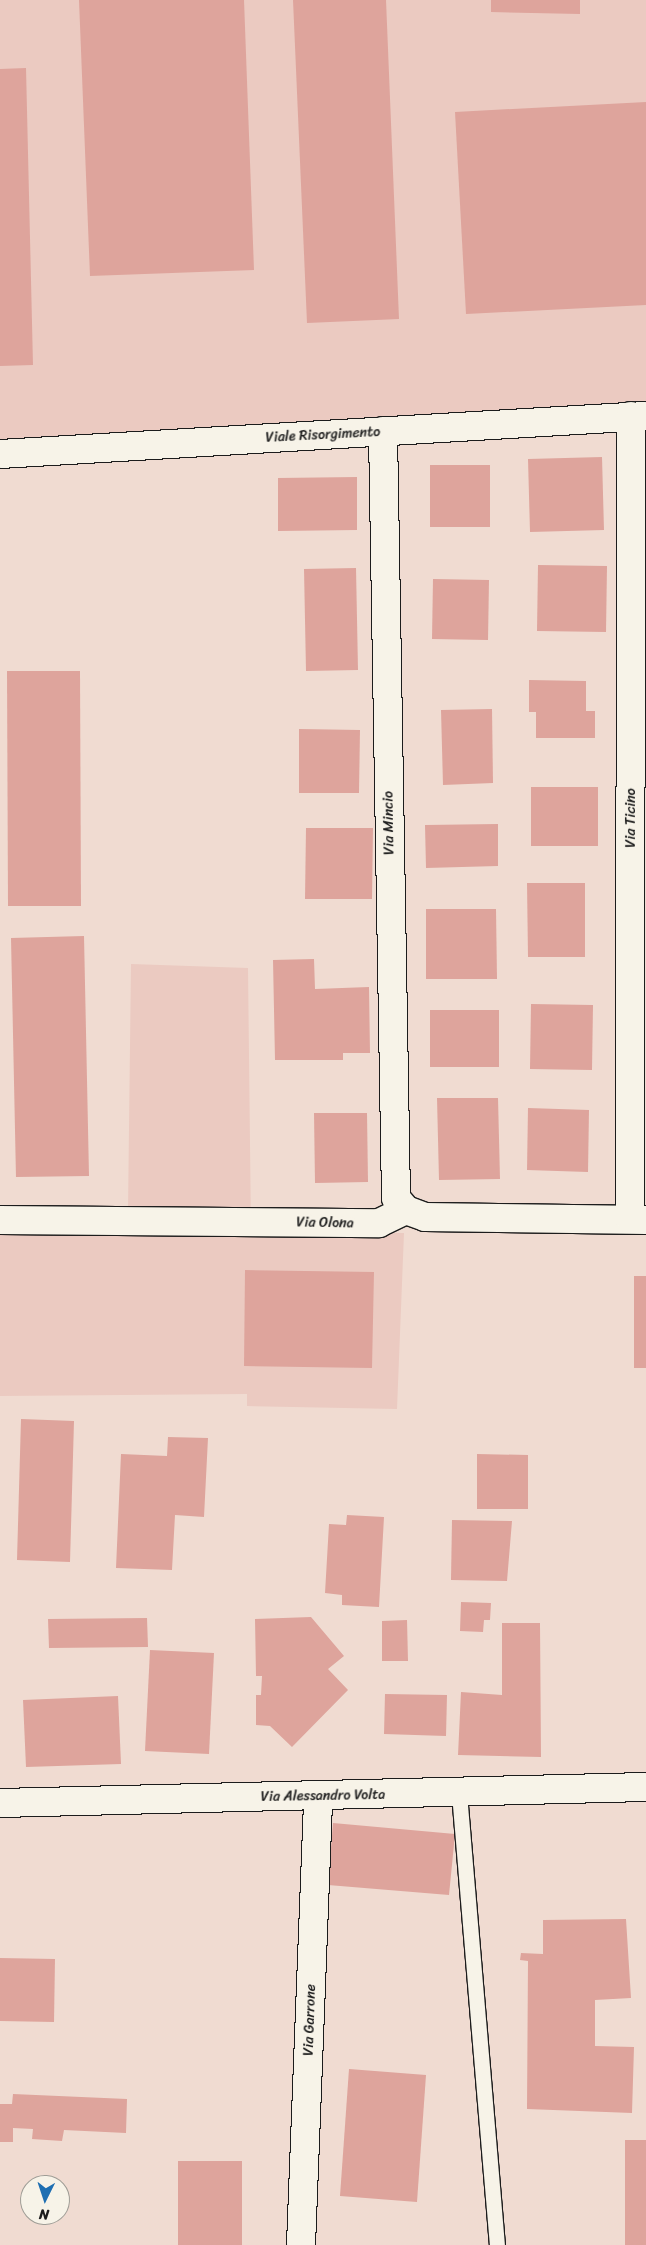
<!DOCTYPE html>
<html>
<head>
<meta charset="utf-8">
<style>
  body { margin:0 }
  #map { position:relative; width:646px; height:2245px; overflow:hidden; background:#f0dbd1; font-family:Sriracha,sans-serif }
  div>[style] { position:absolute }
  .built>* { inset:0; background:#ebcac1 }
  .building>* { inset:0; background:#dea49c }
  .roads { filter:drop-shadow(1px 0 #1c1c1c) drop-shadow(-1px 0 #1c1c1c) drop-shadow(0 1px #1c1c1c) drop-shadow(0 -1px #1c1c1c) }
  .lane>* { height:15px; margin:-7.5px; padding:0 7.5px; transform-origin:7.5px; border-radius:7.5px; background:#f7f3e8 }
  .street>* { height:28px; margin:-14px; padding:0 14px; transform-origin:14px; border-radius:14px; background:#f7f3e8 }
  .secondary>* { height:28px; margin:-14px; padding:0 14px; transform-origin:14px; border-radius:14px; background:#f7f3e8 }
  span { translate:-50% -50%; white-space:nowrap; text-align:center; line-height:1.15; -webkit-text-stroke:4.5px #f7f3e8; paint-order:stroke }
  .street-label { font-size:14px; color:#1c1c1c }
  .north { position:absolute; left:20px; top:2175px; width:50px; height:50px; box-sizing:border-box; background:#f7f3e8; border:1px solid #9f9d96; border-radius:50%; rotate:184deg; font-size:14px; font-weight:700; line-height:20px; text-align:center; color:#1c1c1c }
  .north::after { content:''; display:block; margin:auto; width:18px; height:22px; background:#1f6fb2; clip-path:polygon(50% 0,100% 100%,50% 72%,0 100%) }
</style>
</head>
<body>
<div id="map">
  <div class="built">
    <div style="clip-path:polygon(0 0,646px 0,646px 405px,0 443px)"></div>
    <div style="clip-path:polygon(131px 964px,248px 968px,251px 1231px,404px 1233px,397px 1409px,247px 1406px,247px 1394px,0 1396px,0 1211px,128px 1211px)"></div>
  </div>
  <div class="building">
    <div style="clip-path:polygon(79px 0,244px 0,254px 270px,90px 276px)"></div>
    <div style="clip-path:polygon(293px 0,386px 0,399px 319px,307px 323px)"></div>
    <div style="clip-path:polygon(491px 0,580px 0,580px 14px,491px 12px)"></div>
    <div style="clip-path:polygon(26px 68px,33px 365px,0 366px,0 69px)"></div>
    <div style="clip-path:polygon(646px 102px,646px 305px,466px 314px,455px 112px)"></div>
    <div style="clip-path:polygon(602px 457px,604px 530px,530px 532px,528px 459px)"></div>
    <div style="clip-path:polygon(430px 465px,490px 465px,490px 527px,430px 527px)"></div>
    <div style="clip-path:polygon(357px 477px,357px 530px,278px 531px,278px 478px)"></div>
    <div style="clip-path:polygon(538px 565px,607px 566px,606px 632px,537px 631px)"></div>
    <div style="clip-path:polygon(356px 568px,358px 670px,306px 671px,304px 569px)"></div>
    <div style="clip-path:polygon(433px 579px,489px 580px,488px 640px,432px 639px)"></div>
    <div style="clip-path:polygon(7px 671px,80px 671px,81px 906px,8px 906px)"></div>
    <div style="clip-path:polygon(529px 680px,586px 681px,586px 711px,595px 711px,595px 738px,536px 738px,536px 712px,529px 712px)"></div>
    <div style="clip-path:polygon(492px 709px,493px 783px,443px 785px,441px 710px)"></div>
    <div style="clip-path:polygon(299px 729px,360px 730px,359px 793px,299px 793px)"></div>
    <div style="clip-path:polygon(531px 787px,598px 787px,598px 846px,531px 846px)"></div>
    <div style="clip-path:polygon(498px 824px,498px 866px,426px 868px,425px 825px)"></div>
    <div style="clip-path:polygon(306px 828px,373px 828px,372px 899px,305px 899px)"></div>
    <div style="clip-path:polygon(527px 883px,585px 883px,585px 957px,528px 957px)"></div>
    <div style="clip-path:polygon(426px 909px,496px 909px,497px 979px,426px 979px)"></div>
    <div style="clip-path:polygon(84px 936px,89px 1176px,16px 1177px,11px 938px)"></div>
    <div style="clip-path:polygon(314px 959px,315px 989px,369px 987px,370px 1053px,343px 1053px,343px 1060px,275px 1060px,273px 960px)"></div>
    <div style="clip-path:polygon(531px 1004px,593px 1005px,592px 1070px,530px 1069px)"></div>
    <div style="clip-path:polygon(430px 1010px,499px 1010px,499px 1067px,430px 1067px)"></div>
    <div style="clip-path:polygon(437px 1098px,498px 1098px,500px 1179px,439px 1180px)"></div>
    <div style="clip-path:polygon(528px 1108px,589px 1110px,588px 1172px,527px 1170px)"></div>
    <div style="clip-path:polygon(314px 1113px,367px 1113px,368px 1182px,315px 1183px)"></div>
    <div style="clip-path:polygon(245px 1270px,374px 1272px,372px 1368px,244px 1366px)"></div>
    <div style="clip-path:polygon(634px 1276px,646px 1276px,646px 1368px,634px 1368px)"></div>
    <div style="clip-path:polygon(21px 1419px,74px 1421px,70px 1562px,17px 1560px)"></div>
    <div style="clip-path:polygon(168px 1437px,208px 1438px,204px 1517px,175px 1515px,172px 1570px,116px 1568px,121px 1454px,167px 1456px)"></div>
    <div style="clip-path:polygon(477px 1454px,528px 1455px,528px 1509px,477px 1509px)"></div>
    <div style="clip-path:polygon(347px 1515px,384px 1517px,379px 1607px,342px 1605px,342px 1595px,325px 1593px,329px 1524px,346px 1525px)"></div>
    <div style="clip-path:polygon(452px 1520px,512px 1521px,507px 1581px,451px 1580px)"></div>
    <div style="clip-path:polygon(461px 1602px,491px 1603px,490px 1620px,484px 1620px,483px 1632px,460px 1631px)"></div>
    <div style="clip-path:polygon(311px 1617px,344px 1656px,328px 1669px,348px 1690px,292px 1747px,270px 1726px,256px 1725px,256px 1695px,261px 1695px,262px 1676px,256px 1676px,255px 1619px)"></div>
    <div style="clip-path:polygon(147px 1618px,148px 1647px,49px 1648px,48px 1619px)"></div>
    <div style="clip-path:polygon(407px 1620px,408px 1661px,382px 1661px,382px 1621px)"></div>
    <div style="clip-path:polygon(502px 1623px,540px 1623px,541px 1757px,458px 1755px,461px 1692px,502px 1695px)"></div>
    <div style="clip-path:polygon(150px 1650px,214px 1653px,209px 1754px,145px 1751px)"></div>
    <div style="clip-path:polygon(385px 1694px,447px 1695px,446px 1736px,384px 1734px)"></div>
    <div style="clip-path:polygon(118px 1696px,121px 1764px,26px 1767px,23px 1700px)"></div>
    <div style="clip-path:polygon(333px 1823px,455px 1834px,449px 1895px,328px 1885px)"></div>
    <div style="clip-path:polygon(626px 1919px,631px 1998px,595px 2000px,595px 2046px,634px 2047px,632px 2113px,527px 2109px,528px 1961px,520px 1960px,521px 1953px,543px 1954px,543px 1920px)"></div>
    <div style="clip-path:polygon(0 1958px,55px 1959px,54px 2022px,0 2021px)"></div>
    <div style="clip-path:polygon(349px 2069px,426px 2075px,417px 2202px,340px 2196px)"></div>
    <div style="clip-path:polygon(13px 2094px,127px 2099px,126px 2133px,64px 2130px,62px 2141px,32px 2139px,33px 2129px,13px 2128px,13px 2142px,0 2142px,0 2104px,12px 2104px)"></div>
    <div style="clip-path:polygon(625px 2140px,646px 2140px,646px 2245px,625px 2245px)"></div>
    <div style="clip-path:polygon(178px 2161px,242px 2161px,242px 2245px,178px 2245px)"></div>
  </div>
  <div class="roads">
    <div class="lane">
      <div style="left:459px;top:1793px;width:454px;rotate:85.2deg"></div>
    </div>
    <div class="street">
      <div style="left:383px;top:431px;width:767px;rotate:89.03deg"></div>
      <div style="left:396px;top:1198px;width:16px;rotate:50deg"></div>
      <div style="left:406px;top:1210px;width:20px;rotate:20deg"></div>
      <div style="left:425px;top:1217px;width:221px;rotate:0.8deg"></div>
      <div style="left:0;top:454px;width:647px;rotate:-3.37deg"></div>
      <div style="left:630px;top:1219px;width:803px;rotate:-89.93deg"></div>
      <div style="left:0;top:1220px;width:379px;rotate:0.5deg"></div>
      <div style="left:379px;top:1223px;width:30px;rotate:-26deg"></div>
      <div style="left:301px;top:2245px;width:449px;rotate:-87.8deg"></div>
    </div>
    <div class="secondary">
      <div style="left:0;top:1803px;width:646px;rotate:-1.42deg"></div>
    </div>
  </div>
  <div class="street-label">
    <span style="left:323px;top:435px;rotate:-3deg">Viale Risorgimento</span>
    <span style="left:631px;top:818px;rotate:-90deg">Via Ticino</span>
    <span style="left:389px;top:823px;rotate:-91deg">Via Mincio</span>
    <span style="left:325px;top:1223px;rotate:1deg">Via Olona</span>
    <span style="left:323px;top:1796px;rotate:-1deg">Via Alessandro Volta</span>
    <span style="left:310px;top:2020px;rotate:-88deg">Via Garrone</span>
  </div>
  <div class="north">N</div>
</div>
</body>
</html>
